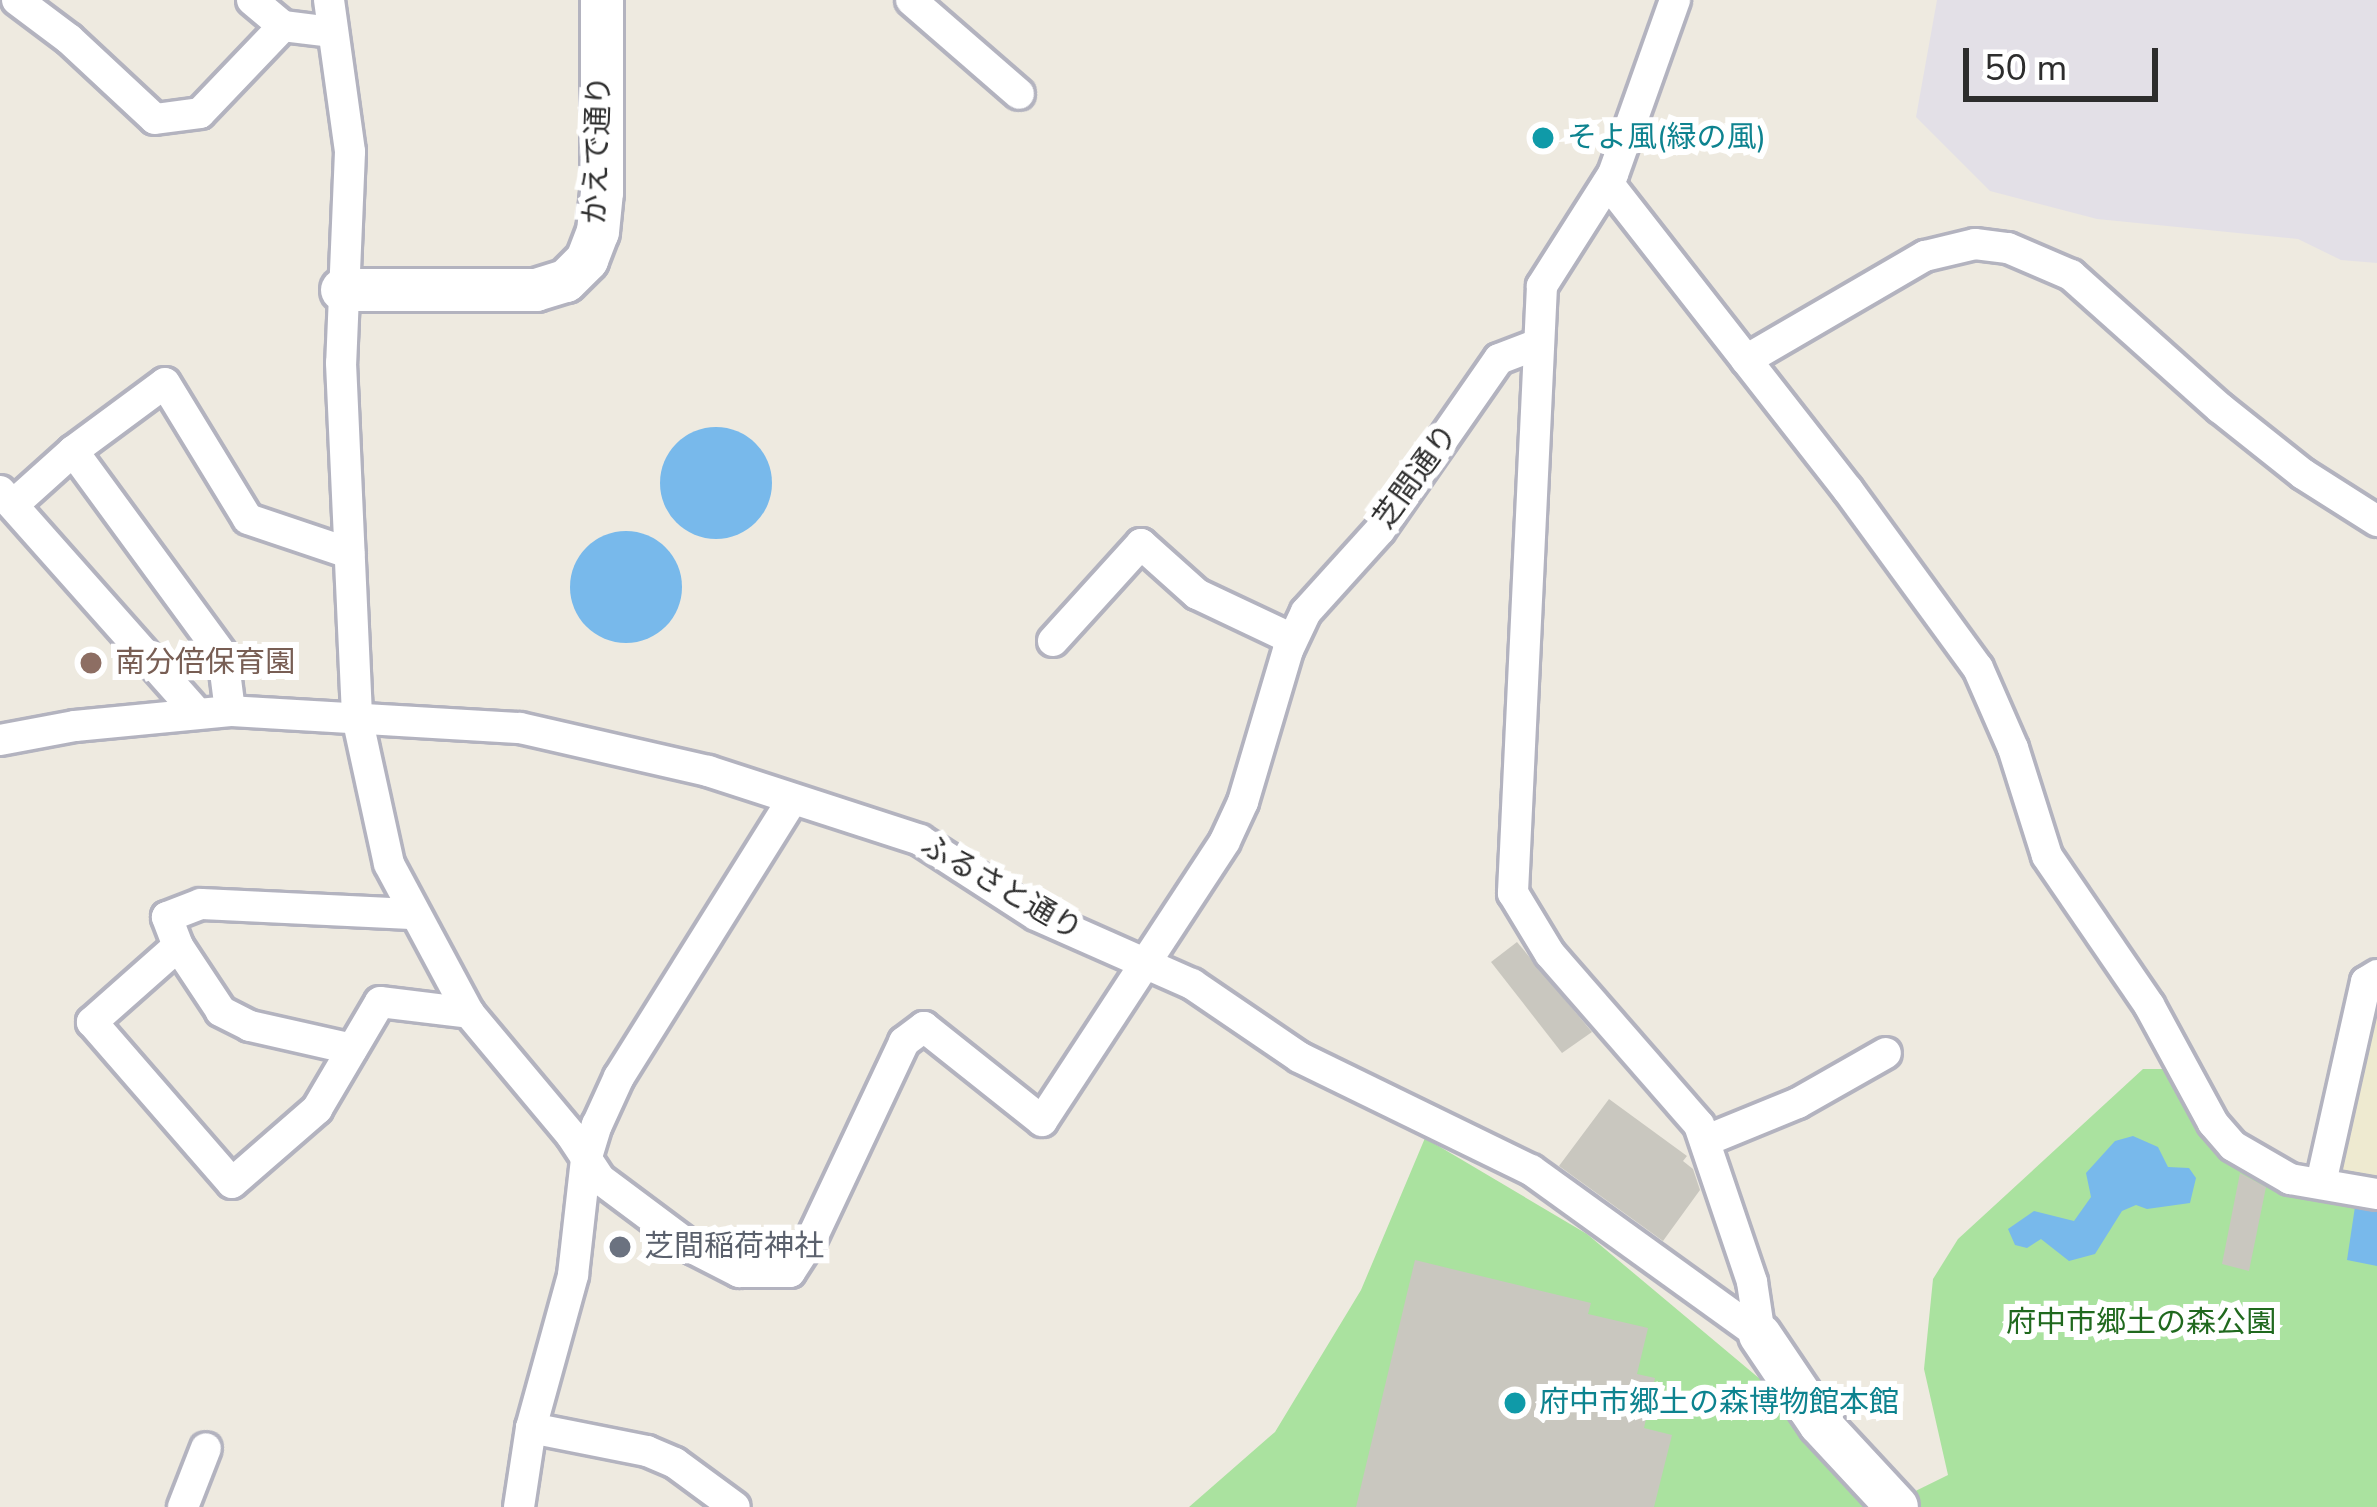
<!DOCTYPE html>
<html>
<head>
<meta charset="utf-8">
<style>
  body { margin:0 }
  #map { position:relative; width:2377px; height:1507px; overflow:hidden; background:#eeeae0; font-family:"Nunito Sans","Noto Sans JP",sans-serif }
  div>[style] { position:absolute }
  .industrial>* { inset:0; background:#e3e0e7 }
  .education>* { inset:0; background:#eeead0 }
  .green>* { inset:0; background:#aae29f }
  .water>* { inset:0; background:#78b9eb }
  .round { border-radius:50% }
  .building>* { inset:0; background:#c9c7bf }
  .roads { filter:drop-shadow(3px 0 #b3b3bf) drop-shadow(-3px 0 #b3b3bf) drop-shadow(0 3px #b3b3bf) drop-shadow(0 -3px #b3b3bf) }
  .street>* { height:30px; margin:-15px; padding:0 15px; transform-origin:15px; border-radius:15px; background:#fff }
  .secondary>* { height:42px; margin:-21px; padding:0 21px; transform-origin:21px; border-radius:21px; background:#fff }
  .dots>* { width:33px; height:33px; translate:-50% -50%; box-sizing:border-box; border:6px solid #fff; border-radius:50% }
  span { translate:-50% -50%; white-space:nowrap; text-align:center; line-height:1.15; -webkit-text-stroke:12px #fff; paint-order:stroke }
  .culture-label { font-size:30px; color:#0d838f }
  .left { translate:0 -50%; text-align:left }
  .street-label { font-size:30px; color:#2d2d2d }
  .education-label { font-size:30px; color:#785e54 }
  .worship-label { font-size:30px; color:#5b616d }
  .park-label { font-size:30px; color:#20691e }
  .scale { position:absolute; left:1963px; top:48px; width:195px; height:54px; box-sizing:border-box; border:6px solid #2d2d2d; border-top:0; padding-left:15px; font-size:36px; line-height:42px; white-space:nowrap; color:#2d2d2d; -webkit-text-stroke:9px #fff; paint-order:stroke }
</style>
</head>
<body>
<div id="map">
  <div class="industrial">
    <div style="clip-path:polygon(1937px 0,2377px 0,2377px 263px,2341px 260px,2298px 239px,2097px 219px,1990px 191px,1916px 117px)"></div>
  </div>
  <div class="education">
    <div style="clip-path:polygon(2377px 987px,2377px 1177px,2335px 1170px)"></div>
  </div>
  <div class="green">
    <div style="clip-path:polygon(2143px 1069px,2166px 1069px,2225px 1158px,2377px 1204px,2377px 1507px,1883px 1507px,1948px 1475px,1924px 1369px,1933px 1279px,1958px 1239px)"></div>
    <div style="clip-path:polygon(1425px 1138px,1587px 1234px,1803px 1415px,1879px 1507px,1189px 1507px,1275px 1432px,1361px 1290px)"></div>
  </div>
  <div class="water">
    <div class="round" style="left:660px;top:427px;width:112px;height:112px"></div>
    <div class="round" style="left:570px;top:531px;width:112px;height:112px"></div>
    <div style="clip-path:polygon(2133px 1136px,2158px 1147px,2168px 1167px,2189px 1168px,2196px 1178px,2190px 1203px,2147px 1209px,2136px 1205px,2122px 1211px,2095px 1254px,2069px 1261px,2041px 1239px,2027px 1248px,2015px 1245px,2008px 1229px,2034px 1211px,2074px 1221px,2091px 1197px,2086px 1173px,2115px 1141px)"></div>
    <div style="clip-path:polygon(2356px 1200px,2377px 1203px,2377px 1266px,2347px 1260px)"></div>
  </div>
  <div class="building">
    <div style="clip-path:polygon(1517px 942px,1592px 1032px,1562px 1053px,1491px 962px)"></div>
    <div style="clip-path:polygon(1609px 1099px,1687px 1156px,1683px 1161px,1693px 1169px,1700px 1190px,1663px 1241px,1559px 1166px)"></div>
    <div style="clip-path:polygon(2240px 1173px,2266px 1187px,2249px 1271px,2222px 1264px)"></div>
    <div style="clip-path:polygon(1415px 1260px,1591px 1303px,1588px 1314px,1648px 1328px,1637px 1374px,1655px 1378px,1644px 1428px,1672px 1435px,1654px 1507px,1356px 1507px)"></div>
  </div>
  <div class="roads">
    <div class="street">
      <div style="left:17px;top:0;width:65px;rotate:36.9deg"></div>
      <div style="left:69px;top:39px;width:117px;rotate:42.9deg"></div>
      <div style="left:155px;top:119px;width:45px;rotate:-7.6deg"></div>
      <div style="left:200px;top:113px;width:120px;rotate:-46.3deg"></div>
      <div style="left:252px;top:0;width:40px;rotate:40deg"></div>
      <div style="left:283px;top:26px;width:48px;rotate:7.1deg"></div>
      <div style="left:329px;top:0;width:153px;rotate:82.1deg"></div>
      <div style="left:350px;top:152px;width:211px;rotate:92.4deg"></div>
      <div style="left:341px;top:363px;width:354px;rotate:87.4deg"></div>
      <div style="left:357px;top:717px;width:150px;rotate:77.7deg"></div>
      <div style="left:389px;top:864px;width:169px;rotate:61.8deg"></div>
      <div style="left:469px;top:1013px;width:159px;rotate:50.1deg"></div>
      <div style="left:571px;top:1135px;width:53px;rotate:56.6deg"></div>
      <div style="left:600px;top:1179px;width:117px;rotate:36.7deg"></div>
      <div style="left:694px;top:1249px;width:51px;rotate:27.1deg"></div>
      <div style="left:739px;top:1272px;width:51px"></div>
      <div style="left:790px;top:1272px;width:38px;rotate:-57deg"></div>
      <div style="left:811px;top:1240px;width:219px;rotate:-64.8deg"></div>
      <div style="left:904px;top:1042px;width:25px;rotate:-37deg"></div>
      <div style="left:924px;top:1027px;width:151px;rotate:38.5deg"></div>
      <div style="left:1042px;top:1121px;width:334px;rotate:-56.8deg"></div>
      <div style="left:1225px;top:841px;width:43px;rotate:-65.2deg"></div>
      <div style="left:1243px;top:802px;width:159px;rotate:-73.5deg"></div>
      <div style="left:1288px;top:650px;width:42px;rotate:-64.7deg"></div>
      <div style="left:1306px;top:612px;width:110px;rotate:-47.9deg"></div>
      <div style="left:1380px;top:530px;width:208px;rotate:-55.2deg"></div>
      <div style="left:1499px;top:359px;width:42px;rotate:-21deg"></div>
      <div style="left:911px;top:0;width:143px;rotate:41deg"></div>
      <div style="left:1675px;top:0;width:185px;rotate:109.6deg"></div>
      <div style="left:1613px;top:174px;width:133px;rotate:122.4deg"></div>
      <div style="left:1542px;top:286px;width:608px;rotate:92.74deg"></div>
      <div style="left:1513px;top:893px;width:71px;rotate:58.8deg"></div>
      <div style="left:1550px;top:954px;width:227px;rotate:48.9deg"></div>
      <div style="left:1699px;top:1125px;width:166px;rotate:71.3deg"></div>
      <div style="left:1752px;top:1282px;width:54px;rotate:81.4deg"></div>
      <div style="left:1608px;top:183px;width:390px;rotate:52deg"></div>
      <div style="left:1848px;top:490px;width:220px;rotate:53.9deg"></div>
      <div style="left:1978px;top:668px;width:87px;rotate:66.4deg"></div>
      <div style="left:2013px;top:748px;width:113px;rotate:72.5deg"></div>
      <div style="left:2047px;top:856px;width:181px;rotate:55.6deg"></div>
      <div style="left:2149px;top:1005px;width:134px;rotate:61.5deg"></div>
      <div style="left:2213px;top:1123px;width:30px;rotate:49deg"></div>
      <div style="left:2233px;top:1146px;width:66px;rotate:30.1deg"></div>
      <div style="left:2290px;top:1179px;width:88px;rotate:9.8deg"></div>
      <div style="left:1746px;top:360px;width:207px;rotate:-30.2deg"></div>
      <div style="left:1925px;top:256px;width:51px;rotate:-13.5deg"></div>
      <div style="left:1975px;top:244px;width:33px;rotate:7deg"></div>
      <div style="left:2008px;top:248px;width:69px;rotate:23.2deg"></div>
      <div style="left:2071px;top:275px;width:200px;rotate:41.8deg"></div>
      <div style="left:2220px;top:408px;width:106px;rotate:38.5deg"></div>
      <div style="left:2303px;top:474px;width:88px;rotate:32.4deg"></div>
      <div style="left:73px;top:451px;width:254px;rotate:53.8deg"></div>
      <div style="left:223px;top:656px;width:55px;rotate:82.7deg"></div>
      <div style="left:0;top:491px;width:295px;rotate:48.4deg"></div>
      <div style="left:13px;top:505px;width:81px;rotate:-42deg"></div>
      <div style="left:73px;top:451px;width:114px;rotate:-36.5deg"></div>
      <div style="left:165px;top:383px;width:159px;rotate:58.6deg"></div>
      <div style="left:248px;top:519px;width:107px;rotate:18.6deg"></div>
      <div style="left:1053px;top:641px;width:131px;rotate:-47.8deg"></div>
      <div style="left:1141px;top:544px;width:75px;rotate:41.8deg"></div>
      <div style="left:1197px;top:594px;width:105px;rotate:25.3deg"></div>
      <div style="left:0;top:740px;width:76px;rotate:-10.6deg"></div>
      <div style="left:75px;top:726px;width:156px;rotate:-5.5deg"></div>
      <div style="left:230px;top:711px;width:290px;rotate:3.4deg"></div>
      <div style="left:520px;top:728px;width:193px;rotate:12.9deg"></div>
      <div style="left:708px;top:771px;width:223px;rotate:18deg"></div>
      <div style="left:920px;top:840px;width:138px;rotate:32.9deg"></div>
      <div style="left:1036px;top:915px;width:171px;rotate:23.9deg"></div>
      <div style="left:1192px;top:984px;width:130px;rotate:34.3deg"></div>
      <div style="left:1299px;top:1057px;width:258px;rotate:26deg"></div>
      <div style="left:1531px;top:1170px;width:282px;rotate:35.8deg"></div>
      <div style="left:178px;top:946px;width:115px;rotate:138.5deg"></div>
      <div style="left:92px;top:1022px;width:213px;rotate:49deg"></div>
      <div style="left:232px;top:1183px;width:113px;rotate:-41deg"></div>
      <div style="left:317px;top:1109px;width:124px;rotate:-59.5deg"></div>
      <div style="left:380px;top:1002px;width:90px;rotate:7deg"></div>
      <div style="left:352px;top:1049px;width:105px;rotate:-167.3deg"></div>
      <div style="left:250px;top:1026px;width:33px;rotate:-153deg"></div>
      <div style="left:221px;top:1011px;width:78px;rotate:-123.5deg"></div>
      <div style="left:178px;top:946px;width:31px;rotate:-111deg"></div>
      <div style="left:167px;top:917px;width:36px;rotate:-21deg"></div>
      <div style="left:201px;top:904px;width:211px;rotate:2.7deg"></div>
      <div style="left:1705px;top:1141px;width:100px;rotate:-22.2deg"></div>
      <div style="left:1798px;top:1103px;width:101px;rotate:-29.6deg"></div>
      <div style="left:2321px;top:1183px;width:206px;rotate:-77.4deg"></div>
      <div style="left:2366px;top:982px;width:13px;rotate:-32deg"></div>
      <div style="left:531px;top:1428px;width:118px;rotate:11.2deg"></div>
      <div style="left:647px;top:1451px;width:30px;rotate:23deg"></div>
      <div style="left:675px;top:1463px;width:74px;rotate:36.3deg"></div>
      <div style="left:183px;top:1507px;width:63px;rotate:-68.7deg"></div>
      <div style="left:519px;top:1507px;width:80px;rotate:-81.4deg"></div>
      <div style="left:531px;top:1428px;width:159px;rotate:-74.6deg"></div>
      <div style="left:573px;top:1275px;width:116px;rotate:-83.6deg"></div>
      <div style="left:586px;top:1160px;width:37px;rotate:-73deg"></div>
      <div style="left:597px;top:1125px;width:53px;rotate:-65.4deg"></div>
      <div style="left:619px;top:1077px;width:327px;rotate:-58deg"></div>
    </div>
    <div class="secondary">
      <div style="left:342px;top:290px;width:194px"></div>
      <div style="left:536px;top:290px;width:31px;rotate:-17deg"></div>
      <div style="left:566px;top:281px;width:30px;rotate:-45deg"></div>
      <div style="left:587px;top:260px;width:30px;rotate:-69deg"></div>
      <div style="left:598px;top:232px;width:40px;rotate:-84.3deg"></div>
      <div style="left:602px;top:192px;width:192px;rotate:-90deg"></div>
      <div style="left:1760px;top:1335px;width:107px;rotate:56deg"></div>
      <div style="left:1820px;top:1424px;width:113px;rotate:47.1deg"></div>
    </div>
  </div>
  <div class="dots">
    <div style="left:1543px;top:138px;background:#0f9aa8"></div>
    <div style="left:91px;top:663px;background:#8d6e63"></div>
    <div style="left:620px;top:1247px;background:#6b7280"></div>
    <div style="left:1515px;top:1403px;background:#0f9aa8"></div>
  </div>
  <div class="culture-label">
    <span class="left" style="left:1567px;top:138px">そよ風(緑の風)</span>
    <span class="left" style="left:1539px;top:1403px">府中市郷土の森博物館本館</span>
  </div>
  <div class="street-label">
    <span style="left:598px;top:150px;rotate:-88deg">かえで通り</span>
    <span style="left:1416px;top:477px;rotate:-54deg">芝間通り</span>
    <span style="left:1001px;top:888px;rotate:30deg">ふるさと通り</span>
  </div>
  <div class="education-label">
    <span class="left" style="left:115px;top:663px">南分倍保育園</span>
  </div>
  <div class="worship-label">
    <span class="left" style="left:644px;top:1247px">芝間稲荷神社</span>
  </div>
  <div class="park-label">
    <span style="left:2141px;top:1323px">府中市郷土の森公園</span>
  </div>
  <div class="scale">50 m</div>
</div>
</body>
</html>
